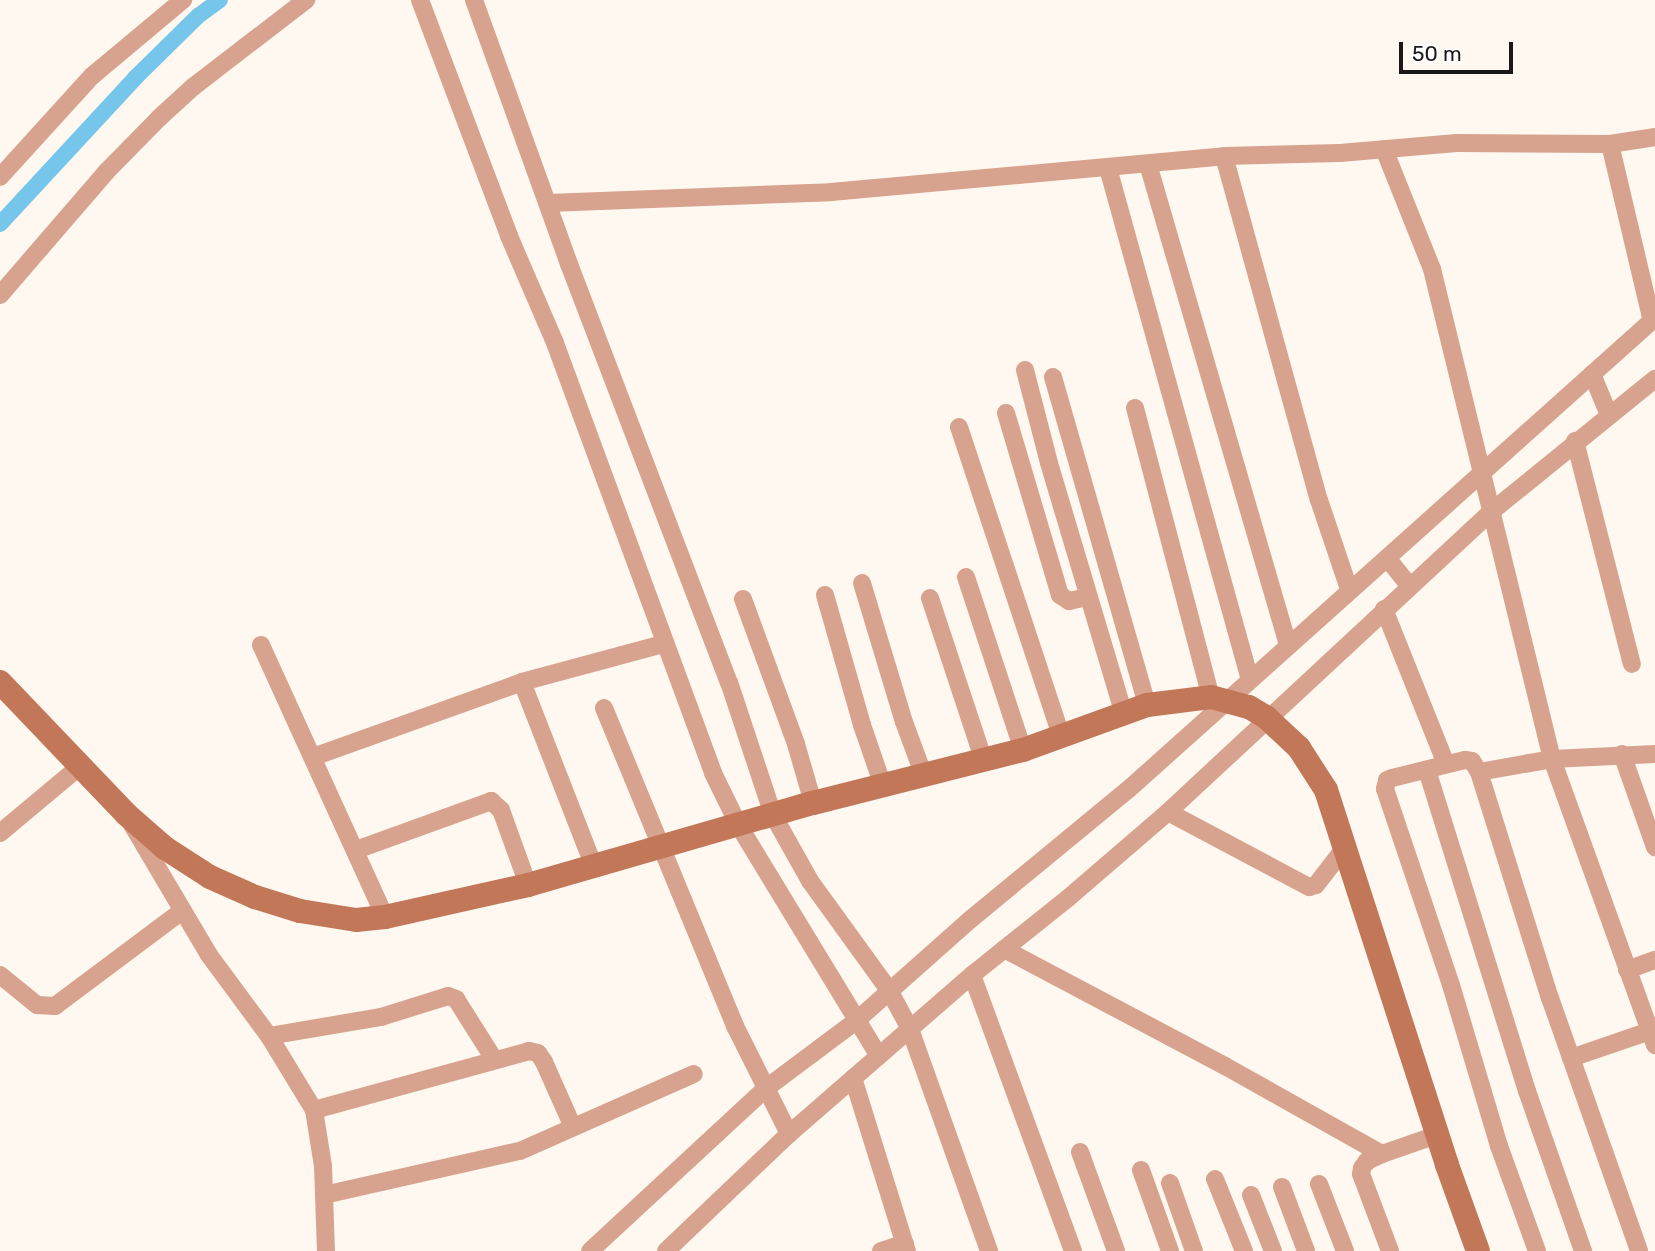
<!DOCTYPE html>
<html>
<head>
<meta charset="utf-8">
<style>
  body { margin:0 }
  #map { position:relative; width:1655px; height:1251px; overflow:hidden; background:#fef8f1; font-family:Rubik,sans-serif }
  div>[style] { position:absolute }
  .canal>* { height:16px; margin:-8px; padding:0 8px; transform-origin:8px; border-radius:8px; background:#76c6eb }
  .street>* { height:18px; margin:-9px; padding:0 9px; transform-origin:9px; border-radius:9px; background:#d8a38e }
  .secondary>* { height:24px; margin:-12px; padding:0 12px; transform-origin:12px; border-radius:12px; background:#c37759 }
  span { translate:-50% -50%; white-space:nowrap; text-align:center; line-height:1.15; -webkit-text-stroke:5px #fff; paint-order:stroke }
  .scale { position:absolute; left:1399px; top:42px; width:114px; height:32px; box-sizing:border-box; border:4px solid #1b1917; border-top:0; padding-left:9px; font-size:21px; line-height:24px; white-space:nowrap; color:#1b1917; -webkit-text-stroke:5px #fff; paint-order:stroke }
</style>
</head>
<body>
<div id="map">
  <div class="canal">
    <div style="left:0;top:224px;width:199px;rotate:-47.2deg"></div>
    <div style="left:135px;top:78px;width:88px;rotate:-44.5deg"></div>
    <div style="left:198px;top:16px;width:27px;rotate:-36deg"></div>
  </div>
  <div class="street">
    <div style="left:420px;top:0;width:252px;rotate:69.3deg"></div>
    <div style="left:509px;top:236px;width:116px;rotate:66.7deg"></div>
    <div style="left:555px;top:343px;width:458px;rotate:69.8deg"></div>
    <div style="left:713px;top:773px;width:59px;rotate:63.9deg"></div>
    <div style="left:739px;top:826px;width:269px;rotate:58.7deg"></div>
    <div style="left:474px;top:0;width:281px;rotate:70.2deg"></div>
    <div style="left:569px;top:264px;width:448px;rotate:69.1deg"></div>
    <div style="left:729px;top:682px;width:140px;rotate:71.7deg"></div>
    <div style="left:773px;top:815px;width:76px;rotate:60.7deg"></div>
    <div style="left:810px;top:881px;width:135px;rotate:54.1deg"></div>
    <div style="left:889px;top:990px;width:44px;rotate:61.7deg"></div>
    <div style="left:910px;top:1029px;width:236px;rotate:70.4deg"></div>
    <div style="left:1610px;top:144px;width:182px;rotate:76.7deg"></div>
    <div style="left:1384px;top:149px;width:129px;rotate:68.2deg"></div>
    <div style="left:1432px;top:269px;width:504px;rotate:76.24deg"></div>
    <div style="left:1552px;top:759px;width:304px;rotate:70.2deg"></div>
    <div style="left:1224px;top:156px;width:357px;rotate:74.6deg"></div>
    <div style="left:1319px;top:500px;width:94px;rotate:71.4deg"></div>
    <div style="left:1148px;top:164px;width:501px;rotate:73.77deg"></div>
    <div style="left:1108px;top:168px;width:531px;rotate:74.5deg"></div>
    <div style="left:0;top:177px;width:137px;rotate:-47.7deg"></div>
    <div style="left:92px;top:76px;width:119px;rotate:-39.9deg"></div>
    <div style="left:548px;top:203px;width:283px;rotate:-2.2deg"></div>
    <div style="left:831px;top:192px;width:395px;rotate:-5.2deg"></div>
    <div style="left:1224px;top:156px;width:116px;rotate:-1.5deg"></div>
    <div style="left:1340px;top:153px;width:117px;rotate:-4.9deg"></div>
    <div style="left:1457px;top:143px;width:153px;rotate:0.4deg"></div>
    <div style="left:1610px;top:144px;width:46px;rotate:-8.8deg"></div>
    <div style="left:0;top:295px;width:164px;rotate:-49.2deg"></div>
    <div style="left:107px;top:171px;width:74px;rotate:-45.5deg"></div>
    <div style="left:159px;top:118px;width:46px;rotate:-42.4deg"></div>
    <div style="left:193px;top:87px;width:143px;rotate:-37.6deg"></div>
    <div style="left:1025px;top:370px;width:96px;rotate:75.5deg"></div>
    <div style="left:1049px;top:463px;width:260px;rotate:73.4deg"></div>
    <div style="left:1592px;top:374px;width:44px;rotate:67.5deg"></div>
    <div style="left:1053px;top:377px;width:341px;rotate:74deg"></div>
    <div style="left:1135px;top:408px;width:299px;rotate:75.3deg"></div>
    <div style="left:1006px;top:413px;width:190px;rotate:73.5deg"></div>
    <div style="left:1060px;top:595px;width:11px;rotate:34deg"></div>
    <div style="left:1069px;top:601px;width:19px;rotate:-12deg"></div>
    <div style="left:959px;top:427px;width:324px;rotate:71.7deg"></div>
    <div style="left:1575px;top:441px;width:230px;rotate:75.7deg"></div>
    <div style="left:1387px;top:558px;width:36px;rotate:51deg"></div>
    <div style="left:966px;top:577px;width:182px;rotate:71.8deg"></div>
    <div style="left:862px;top:583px;width:145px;rotate:73.2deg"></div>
    <div style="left:904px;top:722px;width:58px;rotate:69.7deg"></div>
    <div style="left:825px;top:595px;width:135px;rotate:74.1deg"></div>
    <div style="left:862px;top:725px;width:65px;rotate:71deg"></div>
    <div style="left:930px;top:598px;width:172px;rotate:71.7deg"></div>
    <div style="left:743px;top:599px;width:154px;rotate:69.9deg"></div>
    <div style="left:796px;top:744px;width:61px;rotate:73.9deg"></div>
    <div style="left:1384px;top:609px;width:167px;rotate:68.2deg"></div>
    <div style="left:261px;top:645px;width:299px;rotate:65.5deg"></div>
    <div style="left:522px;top:682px;width:199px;rotate:68.7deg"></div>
    <div style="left:604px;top:708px;width:344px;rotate:67.6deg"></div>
    <div style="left:735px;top:1026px;width:121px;rotate:63.4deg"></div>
    <div style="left:1622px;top:754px;width:99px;rotate:70.5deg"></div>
    <div style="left:313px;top:757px;width:222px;rotate:-19.7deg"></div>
    <div style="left:522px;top:682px;width:146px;rotate:-15.1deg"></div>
    <div style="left:1427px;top:770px;width:336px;rotate:72.7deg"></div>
    <div style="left:1527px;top:1091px;width:170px;rotate:70.7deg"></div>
    <div style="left:1479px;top:772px;width:74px;rotate:-10.1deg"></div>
    <div style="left:1552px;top:759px;width:103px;rotate:-2.8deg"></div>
    <div style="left:1168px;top:812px;width:160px;rotate:28deg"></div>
    <div style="left:1309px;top:887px;width:7px;rotate:-16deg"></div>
    <div style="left:1316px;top:885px;width:49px;rotate:-52.4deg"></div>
    <div style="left:131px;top:823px;width:153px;rotate:59.4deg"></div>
    <div style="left:209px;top:955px;width:101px;rotate:53.5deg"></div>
    <div style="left:269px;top:1036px;width:87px;rotate:58.7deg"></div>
    <div style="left:314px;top:1110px;width:57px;rotate:80.9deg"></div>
    <div style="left:323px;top:1166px;width:85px;rotate:88deg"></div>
    <div style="left:0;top:833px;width:104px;rotate:-39.9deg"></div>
    <div style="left:356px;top:850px;width:144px;rotate:-19.9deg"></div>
    <div style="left:491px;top:801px;width:13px;rotate:42deg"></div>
    <div style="left:501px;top:810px;width:80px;rotate:70.2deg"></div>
    <div style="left:1004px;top:949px;width:250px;rotate:27.9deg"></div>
    <div style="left:1225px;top:1066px;width:180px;rotate:29.3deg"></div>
    <div style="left:1627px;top:970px;width:30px;rotate:-20deg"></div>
    <div style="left:0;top:975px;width:48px;rotate:39deg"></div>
    <div style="left:37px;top:1005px;width:18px;rotate:3deg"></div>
    <div style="left:55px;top:1006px;width:159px;rotate:-36.8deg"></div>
    <div style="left:972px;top:975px;width:294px;rotate:69.9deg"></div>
    <div style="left:269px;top:1036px;width:114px;rotate:-9.6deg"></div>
    <div style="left:381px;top:1017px;width:70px;rotate:-17.4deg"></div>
    <div style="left:448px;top:996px;width:9px;rotate:21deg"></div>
    <div style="left:456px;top:999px;width:71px;rotate:57.7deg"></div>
    <div style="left:1571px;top:1058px;width:83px;rotate:-18.9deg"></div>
    <div style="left:853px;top:1078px;width:181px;rotate:72.7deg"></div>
    <div style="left:314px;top:1110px;width:223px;rotate:-15.3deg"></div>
    <div style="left:529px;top:1051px;width:9px;rotate:13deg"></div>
    <div style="left:538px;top:1053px;width:11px;rotate:56deg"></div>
    <div style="left:544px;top:1062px;width:71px;rotate:66deg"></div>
    <div style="left:1080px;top:1152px;width:105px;rotate:70deg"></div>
    <div style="left:1141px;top:1170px;width:86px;rotate:70.3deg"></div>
    <div style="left:1215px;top:1179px;width:78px;rotate:68.1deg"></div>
    <div style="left:1170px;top:1183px;width:72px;rotate:70.6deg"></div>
    <div style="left:1319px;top:1184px;width:72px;rotate:68.8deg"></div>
    <div style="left:1282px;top:1187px;width:68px;rotate:69.4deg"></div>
    <div style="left:324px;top:1195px;width:201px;rotate:-12.7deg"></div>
    <div style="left:520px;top:1151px;width:190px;rotate:-23.9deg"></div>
    <div style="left:1251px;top:1195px;width:60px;rotate:68.6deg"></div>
    <div style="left:590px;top:1251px;width:238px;rotate:-42.8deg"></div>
    <div style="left:765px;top:1089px;width:114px;rotate:-36.8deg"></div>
    <div style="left:856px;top:1021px;width:154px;rotate:-41.6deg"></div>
    <div style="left:971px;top:919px;width:206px;rotate:-39.5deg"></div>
    <div style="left:1130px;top:788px;width:705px;rotate:-41.84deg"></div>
    <div style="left:666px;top:1251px;width:170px;rotate:-43.6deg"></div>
    <div style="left:789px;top:1134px;width:242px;rotate:-41deg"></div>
    <div style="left:972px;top:975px;width:122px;rotate:-38.7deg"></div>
    <div style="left:1067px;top:899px;width:133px;rotate:-40.7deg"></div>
    <div style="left:1168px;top:812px;width:442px;rotate:-42.9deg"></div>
    <div style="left:1492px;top:511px;width:210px;rotate:-39deg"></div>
    <div style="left:881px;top:1251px;width:25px;rotate:-18deg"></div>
    <div style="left:1390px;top:1251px;width:82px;rotate:-110.6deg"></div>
    <div style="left:1361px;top:1174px;width:6px;rotate:-81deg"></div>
    <div style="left:1362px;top:1168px;width:9px;rotate:-54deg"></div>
    <div style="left:1367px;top:1161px;width:17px;rotate:-25deg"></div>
    <div style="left:1382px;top:1154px;width:58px;rotate:-19.1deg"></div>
    <div style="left:1537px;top:1251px;width:112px;rotate:-109.9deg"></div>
    <div style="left:1499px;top:1146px;width:168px;rotate:-106.6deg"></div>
    <div style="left:1451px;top:985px;width:207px;rotate:-108.6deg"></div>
    <div style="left:1385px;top:789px;width:9px;rotate:-77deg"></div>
    <div style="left:1387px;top:780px;width:5px;rotate:-22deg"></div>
    <div style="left:1392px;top:778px;width:75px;rotate:-13.9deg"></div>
    <div style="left:1465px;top:760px;width:7px;rotate:8deg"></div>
    <div style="left:1472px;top:761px;width:13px;rotate:58deg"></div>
    <div style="left:1479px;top:772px;width:237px;rotate:72.6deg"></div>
    <div style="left:1550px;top:998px;width:268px;rotate:70.6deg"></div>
  </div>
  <div class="secondary">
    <div style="left:0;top:682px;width:182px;rotate:46.3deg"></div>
    <div style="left:126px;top:814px;width:52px;rotate:41.1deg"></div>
    <div style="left:165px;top:848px;width:54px;rotate:32.8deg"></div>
    <div style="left:210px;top:877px;width:49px;rotate:24deg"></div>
    <div style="left:255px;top:897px;width:47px;rotate:17.3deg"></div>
    <div style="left:300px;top:911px;width:57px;rotate:9.1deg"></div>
    <div style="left:356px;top:920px;width:29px;rotate:-6deg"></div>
    <div style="left:385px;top:917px;width:147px;rotate:-12.6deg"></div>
    <div style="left:528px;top:885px;width:297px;rotate:-16.1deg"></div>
    <div style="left:813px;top:803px;width:217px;rotate:-14.2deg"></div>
    <div style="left:1023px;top:750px;width:132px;rotate:-19.9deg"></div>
    <div style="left:1147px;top:705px;width:64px;rotate:-7.1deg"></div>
    <div style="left:1211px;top:697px;width:39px;rotate:15deg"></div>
    <div style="left:1249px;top:707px;width:21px;rotate:31deg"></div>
    <div style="left:1267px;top:718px;width:44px;rotate:43.2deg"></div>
    <div style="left:1299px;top:748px;width:50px;rotate:57.3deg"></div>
    <div style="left:1326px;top:790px;width:394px;rotate:72.1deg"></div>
    <div style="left:1447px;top:1165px;width:91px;rotate:70.2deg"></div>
  </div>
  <div class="scale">50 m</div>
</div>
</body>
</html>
